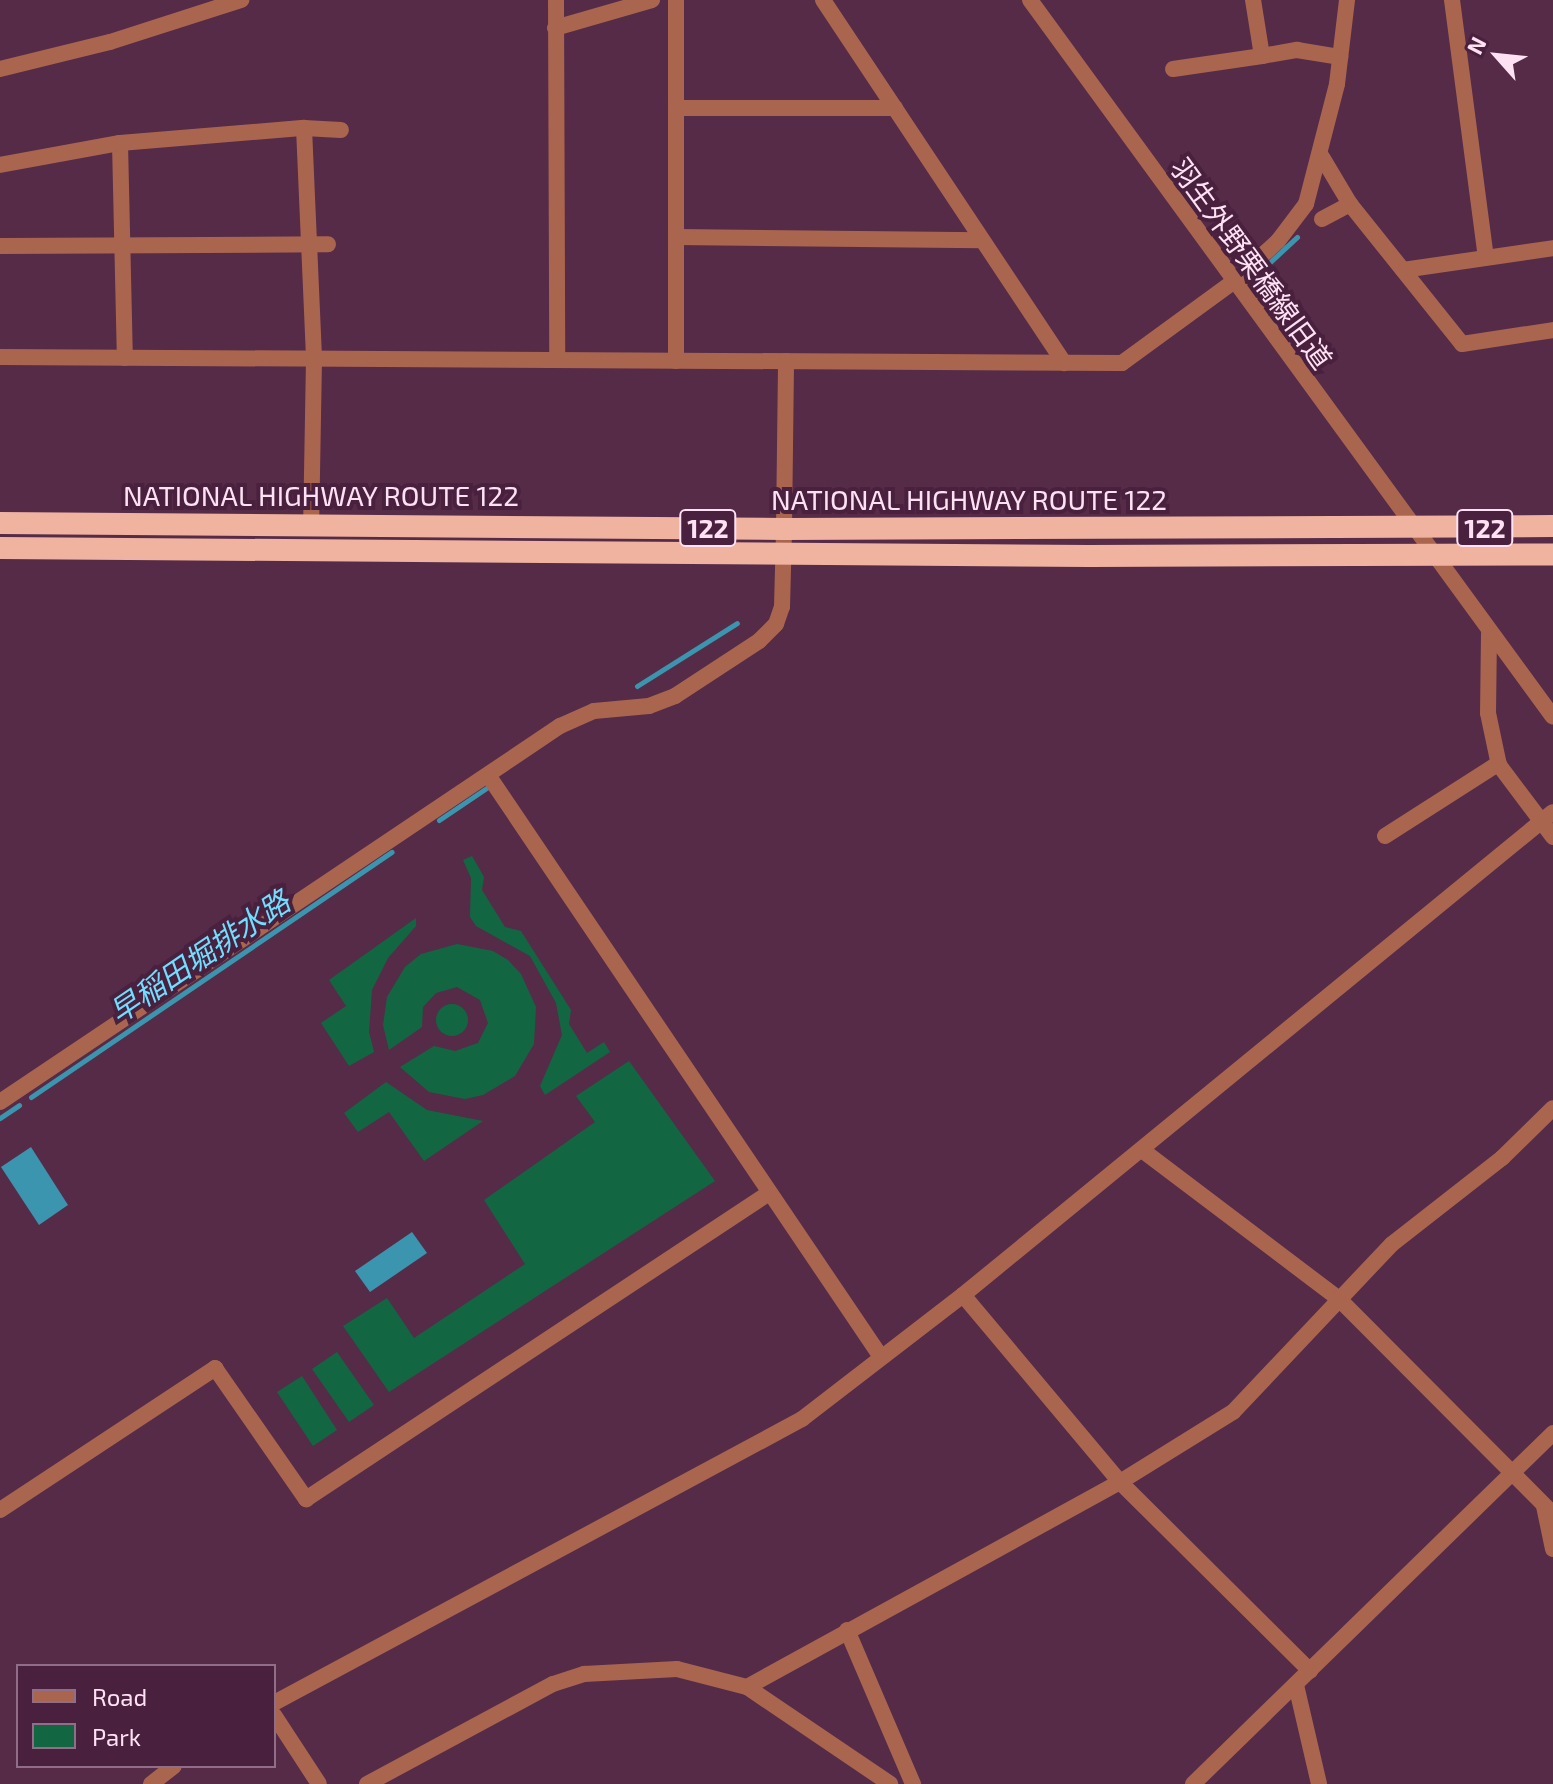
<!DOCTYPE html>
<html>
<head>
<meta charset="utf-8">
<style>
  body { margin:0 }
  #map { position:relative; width:1553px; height:1784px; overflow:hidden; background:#552b48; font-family:"Exo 2","Noto Sans JP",sans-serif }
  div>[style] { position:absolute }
  .green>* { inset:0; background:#126742 }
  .round { border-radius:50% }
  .water>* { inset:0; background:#3b95ae }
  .stream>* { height:5px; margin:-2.5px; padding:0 2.5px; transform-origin:2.5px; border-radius:2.5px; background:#3b95ae }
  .minor>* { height:16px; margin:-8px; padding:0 8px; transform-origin:8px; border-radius:8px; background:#aa654f }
  .tertiary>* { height:16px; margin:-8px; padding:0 8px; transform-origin:8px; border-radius:8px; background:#aa654f }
  .trunk>* { height:22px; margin:-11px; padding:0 11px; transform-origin:11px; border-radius:11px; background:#efb39f }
  span { translate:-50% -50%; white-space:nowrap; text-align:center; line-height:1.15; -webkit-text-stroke:8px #49203e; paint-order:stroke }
  .shield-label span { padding:2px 6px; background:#49203e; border:2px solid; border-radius:6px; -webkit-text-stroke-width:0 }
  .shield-label { font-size:26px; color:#fee2f4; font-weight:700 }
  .street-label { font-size:28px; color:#fee2f4 }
  .water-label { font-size:30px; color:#70defe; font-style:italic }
  .legend { position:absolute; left:16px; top:1664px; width:260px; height:104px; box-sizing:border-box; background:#49203e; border:2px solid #916e87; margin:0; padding:10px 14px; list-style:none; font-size:24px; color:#fee2f4 }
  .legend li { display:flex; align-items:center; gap:16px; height:40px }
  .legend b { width:40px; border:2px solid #916e87 }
  .north { position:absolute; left:1457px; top:16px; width:80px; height:80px; -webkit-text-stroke:6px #49203e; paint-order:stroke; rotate:297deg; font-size:22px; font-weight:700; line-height:32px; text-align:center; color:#fee2f4 }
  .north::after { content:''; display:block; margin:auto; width:28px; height:36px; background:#fee2f4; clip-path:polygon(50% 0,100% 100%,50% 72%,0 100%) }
</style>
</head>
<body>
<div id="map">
  <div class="green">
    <div style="clip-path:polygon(472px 856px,484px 877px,482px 890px,505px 927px,521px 931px,571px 1010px,569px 1024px,587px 1053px,604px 1042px,610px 1052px,545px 1095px,540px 1086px,562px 1035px,556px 1003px,530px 956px,476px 926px,470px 917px,471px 878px,463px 860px)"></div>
    <div style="clip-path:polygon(416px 918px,416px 926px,388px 958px,372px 990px,369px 1032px,374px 1052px,349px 1066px,321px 1023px,346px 1006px,329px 980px)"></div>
    <div style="clip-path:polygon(457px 944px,493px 951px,508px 960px,521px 974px,536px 1007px,534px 1044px,515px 1076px,483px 1095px,465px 1099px,429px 1092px,400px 1067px,434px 1046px,455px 1051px,478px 1043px,488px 1023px,480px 1000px,457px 987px,436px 993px,423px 1007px,422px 1027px,389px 1050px,383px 1025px,387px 997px,405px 967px,421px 954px)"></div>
    <div class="round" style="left:436px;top:1004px;width:32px;height:32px"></div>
    <div style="clip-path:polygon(629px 1061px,715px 1181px,389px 1392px,343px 1326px,387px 1298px,414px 1338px,525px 1264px,484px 1200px,595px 1122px,576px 1096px)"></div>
    <div style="clip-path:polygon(386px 1082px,427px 1110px,483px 1121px,424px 1161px,389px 1112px,358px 1132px,344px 1113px)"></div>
    <div style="clip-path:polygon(337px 1352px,374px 1405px,349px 1422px,312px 1369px)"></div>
    <div style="clip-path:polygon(302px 1376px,337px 1430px,313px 1446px,277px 1392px)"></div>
  </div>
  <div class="water">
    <div style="clip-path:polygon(31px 1147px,68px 1205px,39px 1225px,1px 1167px)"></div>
    <div style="clip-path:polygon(412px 1232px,427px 1253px,370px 1292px,355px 1271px)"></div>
  </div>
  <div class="stream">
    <div style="left:1256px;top:275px;width:56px;rotate:-42.8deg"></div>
    <div style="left:637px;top:686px;width:118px;rotate:-32.2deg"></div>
    <div style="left:439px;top:820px;width:59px;rotate:-34deg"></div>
    <div style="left:31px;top:1097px;width:436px;rotate:-34.2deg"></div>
    <div style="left:0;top:1118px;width:23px;rotate:-34deg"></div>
  </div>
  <div class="minor">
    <div style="left:556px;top:0;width:360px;rotate:89.8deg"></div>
    <div style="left:676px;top:0;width:361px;rotate:90deg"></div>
    <div style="left:823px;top:0;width:436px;rotate:56.4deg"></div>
    <div style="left:1452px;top:0;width:259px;rotate:82.5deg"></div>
    <div style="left:555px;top:28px;width:101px;rotate:-16.1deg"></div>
    <div style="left:1262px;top:56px;width:36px;rotate:-10deg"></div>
    <div style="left:1297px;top:50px;width:44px;rotate:9.2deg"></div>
    <div style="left:1173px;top:69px;width:90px;rotate:-8.3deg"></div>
    <div style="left:1262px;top:56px;width:57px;rotate:-99.1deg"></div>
    <div style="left:676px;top:108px;width:219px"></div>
    <div style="left:304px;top:128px;width:231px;rotate:87.5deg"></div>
    <div style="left:314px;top:359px;width:166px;rotate:91deg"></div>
    <div style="left:120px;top:143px;width:215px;rotate:88.7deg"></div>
    <div style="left:1322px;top:157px;width:55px;rotate:59.2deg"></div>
    <div style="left:0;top:165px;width:122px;rotate:-10.4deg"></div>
    <div style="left:120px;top:143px;width:185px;rotate:-4.7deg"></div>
    <div style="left:304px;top:128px;width:37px;rotate:3deg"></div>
    <div style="left:1322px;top:219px;width:32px;rotate:-28deg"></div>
    <div style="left:1350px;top:204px;width:179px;rotate:51.3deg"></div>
    <div style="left:1462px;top:344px;width:92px;rotate:-8.7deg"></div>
    <div style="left:676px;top:237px;width:306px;rotate:0.6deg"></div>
    <div style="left:0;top:246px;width:328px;rotate:-0.3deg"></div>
    <div style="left:1403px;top:270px;width:152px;rotate:-8.3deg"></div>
    <div style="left:0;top:357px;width:1122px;rotate:0.31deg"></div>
    <div style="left:1122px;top:363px;width:137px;rotate:-36.1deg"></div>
    <div style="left:1233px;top:282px;width:61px;rotate:-42.3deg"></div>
    <div style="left:1278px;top:241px;width:46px;rotate:-52.9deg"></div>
    <div style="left:1306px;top:204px;width:124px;rotate:-75.5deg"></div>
    <div style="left:1337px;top:84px;width:85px;rotate:-83.2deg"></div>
    <div style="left:784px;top:529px;width:168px;rotate:-89.3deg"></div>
    <div style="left:1489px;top:633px;width:80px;rotate:90.7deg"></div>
    <div style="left:1488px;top:713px;width:53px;rotate:78.1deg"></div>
    <div style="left:1499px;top:765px;width:90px;rotate:53.1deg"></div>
    <div style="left:488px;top:775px;width:702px;rotate:55.97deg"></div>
    <div style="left:1385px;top:836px;width:135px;rotate:-32.6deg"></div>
    <div style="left:1142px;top:1150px;width:246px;rotate:37.1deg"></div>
    <div style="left:1338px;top:1298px;width:305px;rotate:45.1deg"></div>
    <div style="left:963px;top:1295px;width:244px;rotate:50deg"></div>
    <div style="left:1120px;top:1482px;width:268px;rotate:44.8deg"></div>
    <div style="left:1544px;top:1506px;width:44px;rotate:78.2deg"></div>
    <div style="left:0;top:1510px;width:258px;rotate:-33.4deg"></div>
    <div style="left:215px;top:1368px;width:160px;rotate:55.2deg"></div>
    <div style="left:306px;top:1499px;width:555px;rotate:-33.46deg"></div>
    <div style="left:847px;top:1630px;width:168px;rotate:66.8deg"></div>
    <div style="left:1296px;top:1685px;width:102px;rotate:76.9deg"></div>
    <div style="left:747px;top:1687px;width:426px;rotate:-28.8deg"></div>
    <div style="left:1120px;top:1482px;width:133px;rotate:-31.8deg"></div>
    <div style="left:1233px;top:1412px;width:231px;rotate:-46.6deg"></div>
    <div style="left:1392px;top:1244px;width:140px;rotate:-38deg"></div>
    <div style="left:1502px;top:1158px;width:71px;rotate:-44.4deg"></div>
    <div style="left:274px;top:1703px;width:600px;rotate:-28.27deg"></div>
    <div style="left:802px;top:1419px;width:203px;rotate:-37.6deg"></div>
    <div style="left:963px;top:1295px;width:762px;rotate:-39.31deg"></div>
    <div style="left:274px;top:1715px;width:82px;rotate:56.9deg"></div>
    <div style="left:151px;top:1784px;width:29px;rotate:-38deg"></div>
    <div style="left:367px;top:1784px;width:211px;rotate:-28.3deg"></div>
    <div style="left:553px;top:1684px;width:33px;rotate:-18deg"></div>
    <div style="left:584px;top:1674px;width:93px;rotate:-3.1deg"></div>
    <div style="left:677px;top:1669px;width:72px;rotate:14.4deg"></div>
    <div style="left:747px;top:1687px;width:173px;rotate:34.1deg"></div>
    <div style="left:1193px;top:1784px;width:503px;rotate:-44.27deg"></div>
  </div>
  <div class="tertiary">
    <div style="left:1030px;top:0;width:887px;rotate:53.89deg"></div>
    <div style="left:0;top:69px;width:113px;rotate:-13.8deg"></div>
    <div style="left:110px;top:42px;width:138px;rotate:-17.8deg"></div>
    <div style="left:0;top:1102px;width:675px;rotate:-33.88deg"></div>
    <div style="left:560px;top:726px;width:37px;rotate:-24deg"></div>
    <div style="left:594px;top:711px;width:55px;rotate:-5.2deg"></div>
    <div style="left:649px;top:706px;width:28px;rotate:-21deg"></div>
    <div style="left:675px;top:696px;width:100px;rotate:-33.2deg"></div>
    <div style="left:759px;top:641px;width:24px;rotate:-45deg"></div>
    <div style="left:776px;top:624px;width:18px;rotate:-71deg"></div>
    <div style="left:782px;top:607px;width:78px;rotate:-88.5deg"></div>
  </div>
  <div class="trunk">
    <div style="left:0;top:523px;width:784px;rotate:0.44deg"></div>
    <div style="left:784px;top:529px;width:769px;rotate:-0.22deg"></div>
    <div style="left:0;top:548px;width:1089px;rotate:0.42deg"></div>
    <div style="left:1089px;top:556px;width:464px;rotate:-0.2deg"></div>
  </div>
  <div class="shield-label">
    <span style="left:708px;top:528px">122</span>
    <span style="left:1485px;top:528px">122</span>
  </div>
  <div class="street-label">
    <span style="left:1252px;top:263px;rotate:54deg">羽生外野栗橋線旧道</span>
    <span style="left:321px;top:495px">NATIONAL HIGHWAY ROUTE 122</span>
    <span style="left:969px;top:499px">NATIONAL HIGHWAY ROUTE 122</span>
  </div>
  <div class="water-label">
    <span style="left:199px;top:956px;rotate:-34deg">早稲田堀排水路</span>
  </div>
  <ul class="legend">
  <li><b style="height:10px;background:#aa654f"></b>Road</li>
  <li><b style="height:22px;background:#126742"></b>Park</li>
  </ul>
  <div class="north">N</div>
</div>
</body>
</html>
